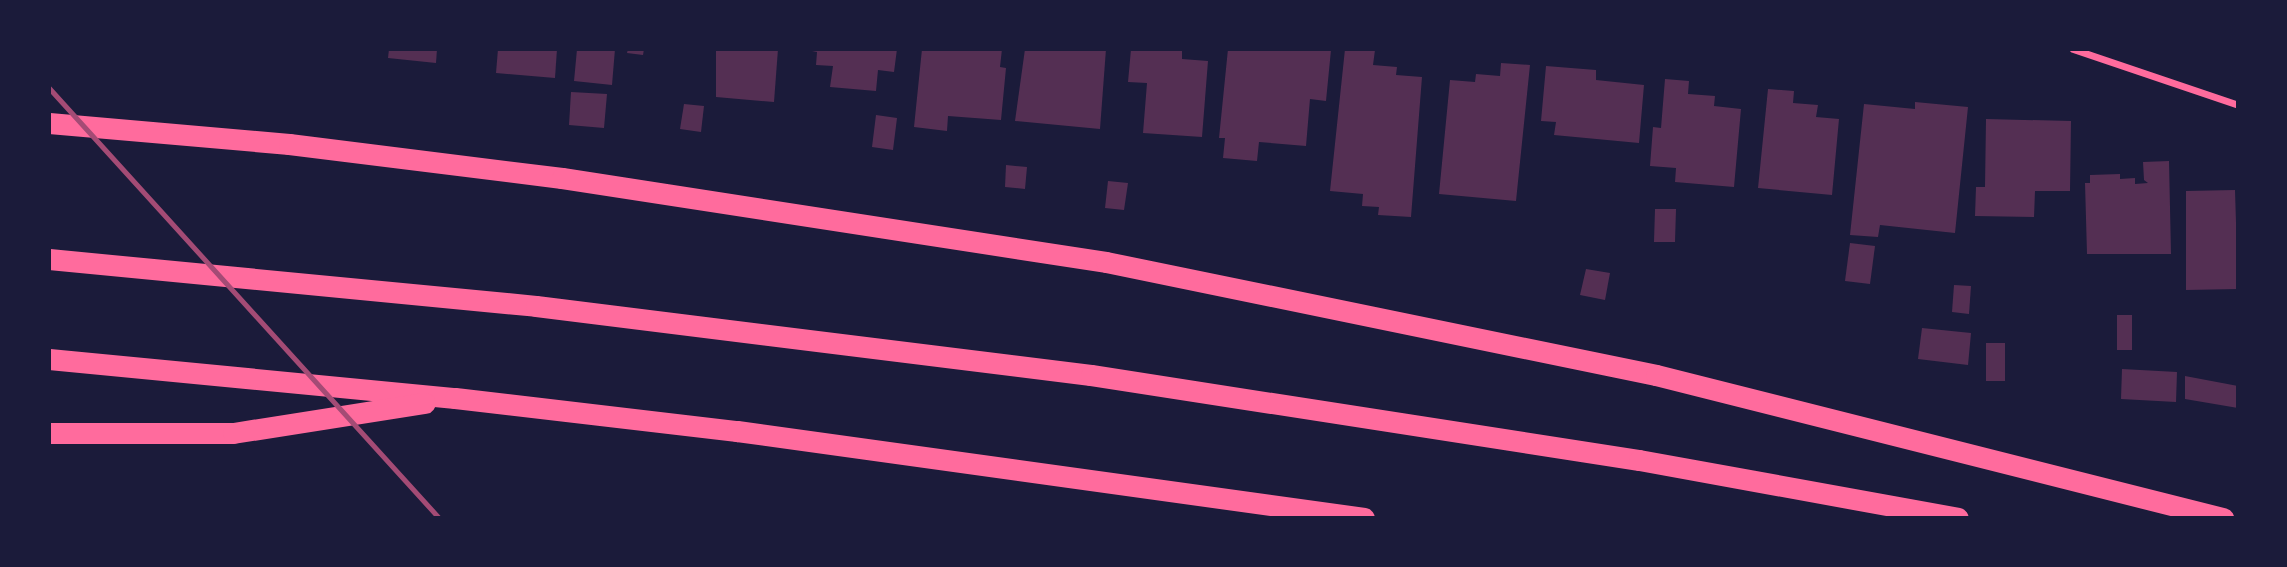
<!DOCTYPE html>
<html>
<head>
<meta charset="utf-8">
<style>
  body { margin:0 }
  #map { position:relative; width:2287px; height:567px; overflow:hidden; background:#1b1b3a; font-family:Manrope,sans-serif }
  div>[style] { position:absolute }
  .building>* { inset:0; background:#542f53 }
  .minor>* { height:7px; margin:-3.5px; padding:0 3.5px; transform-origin:3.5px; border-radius:3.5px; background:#ff6b9d }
  .motorway>* { height:21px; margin:-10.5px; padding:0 10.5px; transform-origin:10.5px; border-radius:10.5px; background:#ff6b9d }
  .rail>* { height:5px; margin:-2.5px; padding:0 2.5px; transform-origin:2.5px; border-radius:2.5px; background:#a44b75 }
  span { translate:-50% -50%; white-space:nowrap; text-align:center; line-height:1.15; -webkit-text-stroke:7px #1b1b3a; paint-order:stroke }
  .frame { position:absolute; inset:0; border:51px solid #1b1b3a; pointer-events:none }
</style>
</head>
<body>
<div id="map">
  <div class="building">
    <div style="clip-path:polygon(389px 49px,437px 49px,436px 63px,388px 58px)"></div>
    <div style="clip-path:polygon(498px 49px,557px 49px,555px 78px,496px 73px)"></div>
    <div style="clip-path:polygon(577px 49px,615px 49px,612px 85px,574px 81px)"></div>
    <div style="clip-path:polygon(628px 49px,644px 49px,643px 55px,627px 53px)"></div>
    <div style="clip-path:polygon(716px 49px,778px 49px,774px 102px,716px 97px)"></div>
    <div style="clip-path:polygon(802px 49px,897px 49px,894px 72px,878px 70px,876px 91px,830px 87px,833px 66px,816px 65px,817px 52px)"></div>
    <div style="clip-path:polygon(922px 49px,1002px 49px,1000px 67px,1006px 68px,1001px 120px,948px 116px,947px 131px,914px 127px)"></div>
    <div style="clip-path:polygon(1025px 49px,1106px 49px,1100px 129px,1015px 121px)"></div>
    <div style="clip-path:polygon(1131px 49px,1182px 49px,1182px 59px,1208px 61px,1202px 137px,1143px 133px,1147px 83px,1128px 82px)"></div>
    <div style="clip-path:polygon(1228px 49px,1331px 50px,1326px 101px,1310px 99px,1306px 146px,1259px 142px,1257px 161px,1223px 158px,1225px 138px,1219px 138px)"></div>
    <div style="clip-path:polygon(1345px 49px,1375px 50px,1373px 65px,1397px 67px,1396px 75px,1422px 77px,1411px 217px,1378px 215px,1379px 207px,1362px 206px,1363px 194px,1330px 191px)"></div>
    <div style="clip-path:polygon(1501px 63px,1530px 65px,1516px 201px,1439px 194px,1450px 80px,1475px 82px,1476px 74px,1500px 76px)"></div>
    <div style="clip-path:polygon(1546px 66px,1596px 70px,1596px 80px,1644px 85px,1639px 143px,1554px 135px,1556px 122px,1541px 121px)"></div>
    <div style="clip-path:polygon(1665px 79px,1689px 81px,1688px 94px,1715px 96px,1714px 106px,1741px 109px,1734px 187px,1675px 182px,1676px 168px,1650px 166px,1653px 127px,1661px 128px)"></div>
    <div style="clip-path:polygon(1768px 89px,1794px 91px,1793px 103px,1818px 105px,1816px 117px,1839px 119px,1832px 195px,1758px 188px)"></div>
    <div style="clip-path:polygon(571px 92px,607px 94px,604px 128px,569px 125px)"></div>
    <div style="clip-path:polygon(1915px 102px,1968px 107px,1955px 233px,1880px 225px,1878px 237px,1850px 235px,1864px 104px,1915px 109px)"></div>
    <div style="clip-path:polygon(684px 104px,704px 106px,701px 132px,680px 129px)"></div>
    <div style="clip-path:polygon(876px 115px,897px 118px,893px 150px,872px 147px)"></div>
    <div style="clip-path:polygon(1986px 119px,2071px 121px,2070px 191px,2035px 191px,2034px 217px,1975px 216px,1976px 187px,1985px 187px)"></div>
    <div style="clip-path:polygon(2169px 161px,2171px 254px,2087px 254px,2085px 183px,2090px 183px,2090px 175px,2120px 174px,2120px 179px,2135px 178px,2135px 184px,2148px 183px,2144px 180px,2143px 162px)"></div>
    <div style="clip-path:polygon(1006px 165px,1027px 167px,1025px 189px,1005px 187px)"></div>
    <div style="clip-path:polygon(1108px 181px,1128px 183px,1124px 210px,1105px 208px)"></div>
    <div style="clip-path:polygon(2235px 190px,2238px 289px,2186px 290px,2186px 191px)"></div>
    <div style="clip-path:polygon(1655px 209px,1676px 209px,1675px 242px,1654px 242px)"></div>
    <div style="clip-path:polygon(1850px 243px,1875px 246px,1870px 284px,1845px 281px)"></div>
    <div style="clip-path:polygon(1586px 269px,1610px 273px,1605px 300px,1580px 295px)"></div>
    <div style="clip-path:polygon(1954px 285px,1971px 286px,1969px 314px,1952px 312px)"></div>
    <div style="clip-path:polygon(2117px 315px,2132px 315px,2132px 350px,2117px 350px)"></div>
    <div style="clip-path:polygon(1922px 328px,1971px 333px,1968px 365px,1918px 359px)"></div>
    <div style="clip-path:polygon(1986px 343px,2005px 343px,2005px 381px,1986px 381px)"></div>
    <div style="clip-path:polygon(2122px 369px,2177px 372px,2176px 402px,2121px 399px)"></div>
    <div style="clip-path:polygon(2185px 376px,2238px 386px,2238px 408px,2185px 399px)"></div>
  </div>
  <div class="minor">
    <div style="left:2073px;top:49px;width:174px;rotate:18.7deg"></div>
  </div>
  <div class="motorway">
    <div style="left:49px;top:123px;width:241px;rotate:5deg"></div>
    <div style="left:289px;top:144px;width:275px;rotate:7.1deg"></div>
    <div style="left:562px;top:178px;width:550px;rotate:8.78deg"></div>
    <div style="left:1106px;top:262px;width:561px;rotate:11.61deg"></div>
    <div style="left:1656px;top:375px;width:585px;rotate:14.16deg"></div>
    <div style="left:49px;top:259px;width:489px;rotate:5.5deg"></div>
    <div style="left:536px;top:306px;width:559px;rotate:7.09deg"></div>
    <div style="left:1091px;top:375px;width:555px;rotate:8.82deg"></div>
    <div style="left:1639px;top:460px;width:324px;rotate:10.3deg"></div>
    <div style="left:49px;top:359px;width:408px;rotate:5.5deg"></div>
    <div style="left:455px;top:398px;width:284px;rotate:6.7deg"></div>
    <div style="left:737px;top:431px;width:633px;rotate:7.9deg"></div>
    <div style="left:49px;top:433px;width:184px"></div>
    <div style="left:233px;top:433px;width:194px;rotate:-8.9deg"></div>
  </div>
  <div class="rail">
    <div style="left:49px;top:88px;width:581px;rotate:47.79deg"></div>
  </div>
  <div class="frame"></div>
</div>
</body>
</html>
